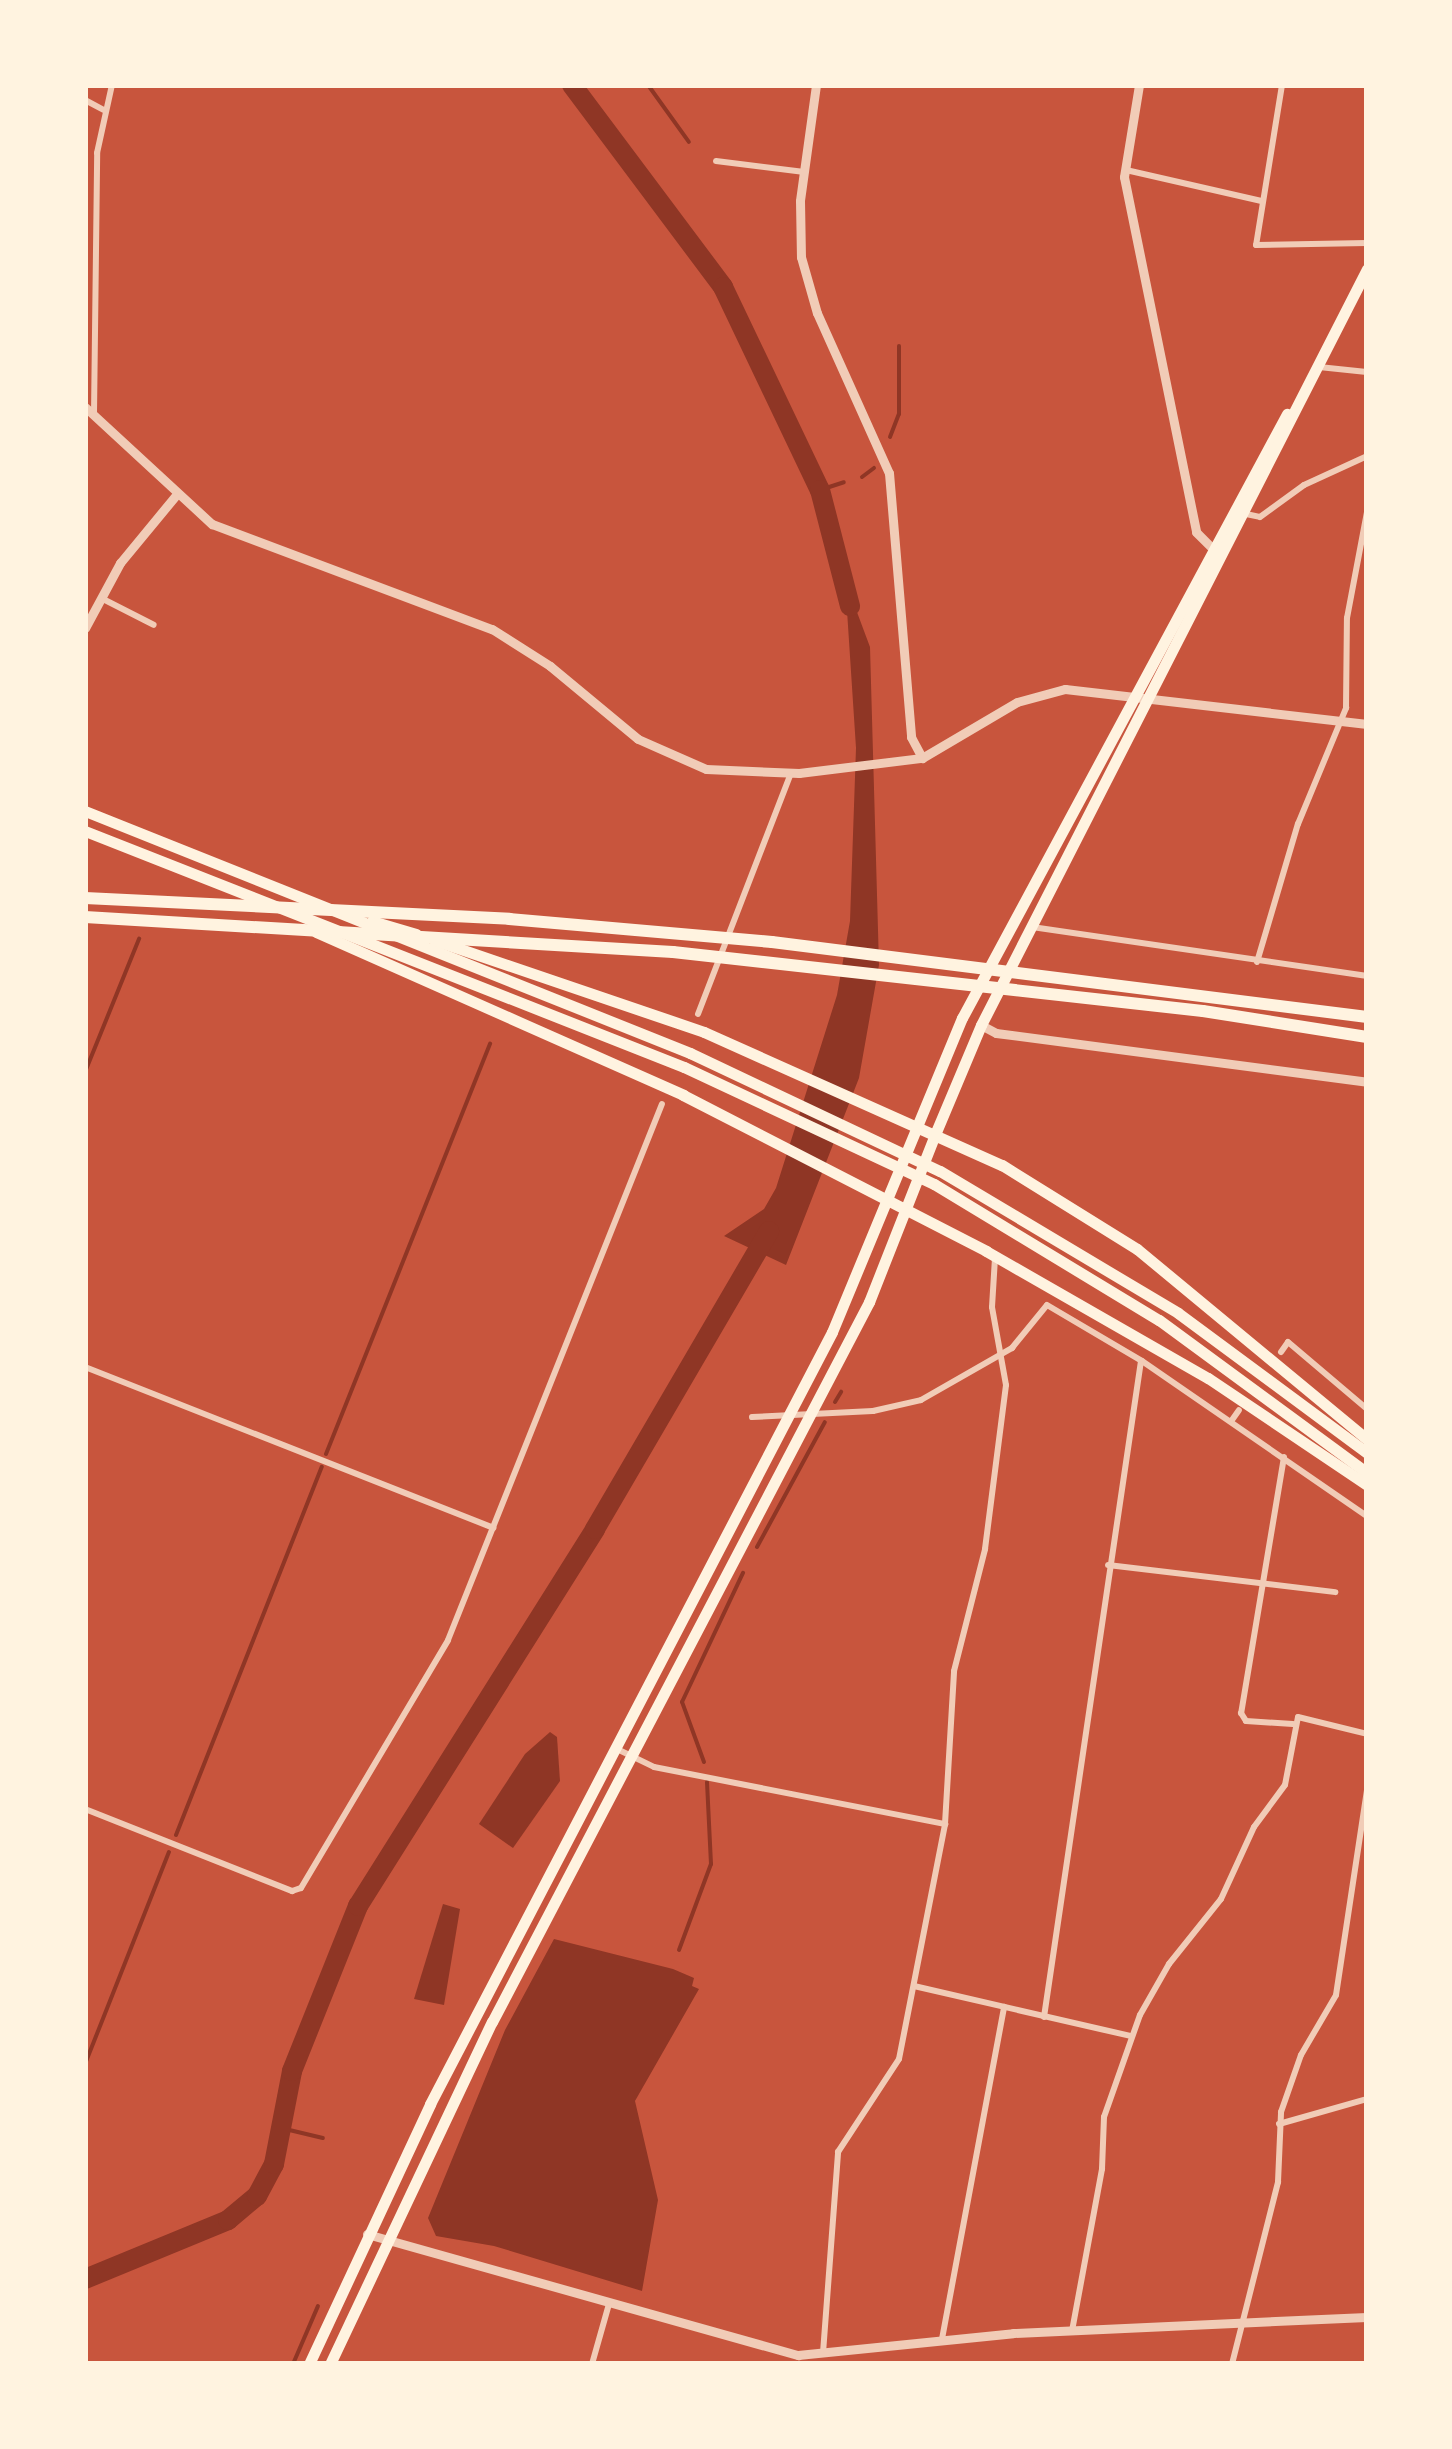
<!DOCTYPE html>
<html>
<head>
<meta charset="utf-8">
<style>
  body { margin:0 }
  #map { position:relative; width:1452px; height:2449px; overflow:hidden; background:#c8553d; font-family:Georgia,serif }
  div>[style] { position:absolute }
  .water>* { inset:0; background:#8f3625 }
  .stream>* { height:4px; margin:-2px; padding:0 2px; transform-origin:2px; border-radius:2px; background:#8f3625 }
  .river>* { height:20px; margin:-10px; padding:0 10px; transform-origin:10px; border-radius:10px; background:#8f3625 }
  .minor>* { height:6px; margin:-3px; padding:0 3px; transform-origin:3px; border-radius:3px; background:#f1ccb7 }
  .tertiary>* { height:9px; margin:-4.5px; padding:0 4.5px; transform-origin:4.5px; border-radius:4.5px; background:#f1ccb7 }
  .primary>* { height:11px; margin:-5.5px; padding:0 5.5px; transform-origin:5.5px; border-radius:5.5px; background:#fff3e0 }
  .trunk>* { height:11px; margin:-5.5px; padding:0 5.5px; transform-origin:5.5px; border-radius:5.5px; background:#fff3e0 }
  .motorway>* { height:12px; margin:-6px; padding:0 6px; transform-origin:6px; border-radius:6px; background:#fff3e0 }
  span { translate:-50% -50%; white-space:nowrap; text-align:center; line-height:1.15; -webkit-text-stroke:9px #fff3e0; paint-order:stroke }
  .frame { position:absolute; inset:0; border:88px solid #fff3e0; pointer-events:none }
</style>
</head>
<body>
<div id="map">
  <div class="water">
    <div style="clip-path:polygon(845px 580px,870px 647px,879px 965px,859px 1078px,786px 1265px,724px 1236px,764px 1209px,776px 1188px,837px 995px,850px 921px,856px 748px)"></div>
    <div style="clip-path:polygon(550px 1732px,557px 1737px,560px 1781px,513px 1848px,479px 1824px,525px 1754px)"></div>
    <div style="clip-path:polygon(443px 1904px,460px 1909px,444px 2005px,414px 1999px)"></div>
    <div style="clip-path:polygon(554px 1939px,673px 1969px,694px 1978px,692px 1986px,699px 1989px,635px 2101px,658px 2200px,642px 2291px,494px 2246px,436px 2236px,428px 2218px,505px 2030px)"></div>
  </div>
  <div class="stream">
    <div style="left:648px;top:85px;width:70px;rotate:54.3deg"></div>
    <div style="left:890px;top:437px;width:25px;rotate:-69deg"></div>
    <div style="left:899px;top:414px;width:68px;rotate:-90deg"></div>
    <div style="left:862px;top:477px;width:15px;rotate:-37deg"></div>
    <div style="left:820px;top:490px;width:25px;rotate:-18deg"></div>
    <div style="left:85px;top:1072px;width:144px;rotate:-67.9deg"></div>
    <div style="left:835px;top:1402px;width:12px;rotate:-59deg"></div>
    <div style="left:326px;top:1454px;width:442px;rotate:-68.2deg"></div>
    <div style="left:757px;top:1547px;width:142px;rotate:-61.5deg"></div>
    <div style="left:704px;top:1762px;width:64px;rotate:-110.1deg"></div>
    <div style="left:682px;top:1702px;width:143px;rotate:-64.7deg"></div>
    <div style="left:176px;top:1835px;width:396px;rotate:-68.4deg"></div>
    <div style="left:679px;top:1950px;width:92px;rotate:-69.6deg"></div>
    <div style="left:711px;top:1864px;width:82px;rotate:-92.8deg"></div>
    <div style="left:85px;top:2064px;width:228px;rotate:-68.4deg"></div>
    <div style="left:281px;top:2128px;width:43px;rotate:13.4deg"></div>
    <div style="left:293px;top:2364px;width:63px;rotate:-66.7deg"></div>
  </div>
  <div class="river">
    <div style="left:572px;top:85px;width:252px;rotate:53.2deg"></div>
    <div style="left:723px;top:287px;width:225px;rotate:64.5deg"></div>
    <div style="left:820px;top:490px;width:120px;rotate:75.5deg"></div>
    <div style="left:85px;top:2279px;width:155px;rotate:-22.4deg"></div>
    <div style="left:228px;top:2220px;width:38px;rotate:-40deg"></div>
    <div style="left:257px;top:2196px;width:36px;rotate:-62deg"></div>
    <div style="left:274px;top:2164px;width:95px;rotate:-79deg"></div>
    <div style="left:292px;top:2071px;width:178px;rotate:-68.2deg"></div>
    <div style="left:358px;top:1906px;width:445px;rotate:-57.8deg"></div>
    <div style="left:595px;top:1529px;width:345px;rotate:-59.7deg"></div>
  </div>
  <div class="minor">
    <div style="left:1282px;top:85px;width:162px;rotate:99.2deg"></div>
    <div style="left:1256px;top:245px;width:111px;rotate:-1deg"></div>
    <div style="left:85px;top:100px;width:21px;rotate:28deg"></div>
    <div style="left:716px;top:161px;width:89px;rotate:7.1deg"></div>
    <div style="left:1126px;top:170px;width:139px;rotate:12.9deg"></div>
    <div style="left:1319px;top:367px;width:48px;rotate:5.9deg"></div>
    <div style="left:94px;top:414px;width:261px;rotate:-89.3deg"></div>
    <div style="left:97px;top:153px;width:70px;rotate:-77.6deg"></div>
    <div style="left:1246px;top:514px;width:14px;rotate:12deg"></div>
    <div style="left:1260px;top:517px;width:54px;rotate:-36deg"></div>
    <div style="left:1304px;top:485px;width:69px;rotate:-24.7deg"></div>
    <div style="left:101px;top:598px;width:59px;rotate:27deg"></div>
    <div style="left:1032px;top:927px;width:339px;rotate:8.3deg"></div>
    <div style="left:1257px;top:962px;width:144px;rotate:-73.5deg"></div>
    <div style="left:1298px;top:824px;width:126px;rotate:-67.5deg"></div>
    <div style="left:1346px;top:708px;width:90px;rotate:-89.4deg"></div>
    <div style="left:1347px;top:618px;width:108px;rotate:-79.3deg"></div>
    <div style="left:698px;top:1014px;width:258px;rotate:-68.9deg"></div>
    <div style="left:1281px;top:1352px;width:12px;rotate:-55deg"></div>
    <div style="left:1288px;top:1342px;width:104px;rotate:40.3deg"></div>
    <div style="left:85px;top:1367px;width:439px;rotate:21.5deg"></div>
    <div style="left:752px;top:1417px;width:121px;rotate:-2.8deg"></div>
    <div style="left:873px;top:1411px;width:49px;rotate:-12.9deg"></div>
    <div style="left:921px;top:1400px;width:105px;rotate:-29.7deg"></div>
    <div style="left:1012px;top:1348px;width:55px;rotate:-50.9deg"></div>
    <div style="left:1047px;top:1305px;width:110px;rotate:30.5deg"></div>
    <div style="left:1142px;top:1361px;width:273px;rotate:34.6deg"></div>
    <div style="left:1232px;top:1420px;width:12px;rotate:-55deg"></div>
    <div style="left:1284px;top:1457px;width:260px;rotate:99.5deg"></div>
    <div style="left:1241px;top:1713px;width:9px;rotate:58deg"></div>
    <div style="left:1246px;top:1721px;width:47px;rotate:3.7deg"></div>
    <div style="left:1108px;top:1565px;width:229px;rotate:6.8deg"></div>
    <div style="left:617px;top:1749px;width:41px;rotate:25.9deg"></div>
    <div style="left:654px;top:1767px;width:297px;rotate:11.1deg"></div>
    <div style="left:85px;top:1809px;width:223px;rotate:21.6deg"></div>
    <div style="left:292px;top:1891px;width:9px;rotate:-18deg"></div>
    <div style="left:301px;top:1888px;width:288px;rotate:-59.3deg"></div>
    <div style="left:448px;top:1640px;width:577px;rotate:-68.24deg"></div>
    <div style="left:914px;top:1986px;width:222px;rotate:13deg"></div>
    <div style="left:1044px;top:2017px;width:663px;rotate:-81.59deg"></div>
    <div style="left:1279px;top:2124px;width:91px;rotate:-15.9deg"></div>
    <div style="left:1072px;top:2331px;width:165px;rotate:-79.5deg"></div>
    <div style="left:1102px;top:2169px;width:52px;rotate:-87.8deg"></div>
    <div style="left:1104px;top:2117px;width:108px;rotate:-70.6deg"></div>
    <div style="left:1140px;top:2015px;width:59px;rotate:-60.4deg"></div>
    <div style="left:1169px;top:1964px;width:83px;rotate:-51.3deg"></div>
    <div style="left:1221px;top:1899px;width:79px;rotate:-65.4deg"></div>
    <div style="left:1254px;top:1827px;width:52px;rotate:-53.6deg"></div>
    <div style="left:1285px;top:1785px;width:69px;rotate:-79.2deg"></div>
    <div style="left:1298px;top:1717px;width:71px;rotate:13.8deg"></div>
    <div style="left:942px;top:2339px;width:338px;rotate:-79.4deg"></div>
    <div style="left:823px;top:2353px;width:202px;rotate:-85.7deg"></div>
    <div style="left:838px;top:2152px;width:111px;rotate:-56.7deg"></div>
    <div style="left:899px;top:2059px;width:239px;rotate:-78.9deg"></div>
    <div style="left:945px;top:1824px;width:153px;rotate:-86.6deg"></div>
    <div style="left:954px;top:1671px;width:126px;rotate:-75.7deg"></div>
    <div style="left:985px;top:1549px;width:165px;rotate:-82.7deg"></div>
    <div style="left:1006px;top:1385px;width:79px;rotate:-100.2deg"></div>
    <div style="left:992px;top:1307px;width:49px;rotate:-86.5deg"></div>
    <div style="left:592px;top:2364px;width:62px;rotate:-74.2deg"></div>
    <div style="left:1232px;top:2364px;width:188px;rotate:-75.8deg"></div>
    <div style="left:1278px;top:2182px;width:70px;rotate:-87.5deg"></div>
    <div style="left:1281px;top:2112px;width:60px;rotate:-70.7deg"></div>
    <div style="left:1301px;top:2055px;width:69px;rotate:-59.7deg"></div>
    <div style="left:1336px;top:1995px;width:208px;rotate:-81.4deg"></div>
  </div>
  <div class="tertiary">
    <div style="left:816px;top:85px;width:117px;rotate:97.9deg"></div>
    <div style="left:800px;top:201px;width:56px;rotate:89deg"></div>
    <div style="left:801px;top:257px;width:58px;rotate:74.1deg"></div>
    <div style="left:817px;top:313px;width:175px;rotate:65.8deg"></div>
    <div style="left:889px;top:473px;width:265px;rotate:85.2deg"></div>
    <div style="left:911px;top:737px;width:24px;rotate:62deg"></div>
    <div style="left:1139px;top:85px;width:93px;rotate:99.3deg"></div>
    <div style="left:1124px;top:177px;width:362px;rotate:78.5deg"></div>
    <div style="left:1196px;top:532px;width:20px;rotate:45deg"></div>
    <div style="left:85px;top:407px;width:173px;rotate:42.7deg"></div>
    <div style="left:212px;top:524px;width:299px;rotate:20.6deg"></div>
    <div style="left:492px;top:629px;width:69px;rotate:32.5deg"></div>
    <div style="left:550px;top:666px;width:114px;rotate:39.7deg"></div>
    <div style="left:638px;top:739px;width:74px;rotate:23.8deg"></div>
    <div style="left:706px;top:769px;width:93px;rotate:2.5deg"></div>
    <div style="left:799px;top:773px;width:124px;rotate:-7deg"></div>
    <div style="left:922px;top:758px;width:110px;rotate:-30.5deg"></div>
    <div style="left:1017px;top:702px;width:50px;rotate:-15.2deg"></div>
    <div style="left:1065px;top:689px;width:304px;rotate:6.6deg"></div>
    <div style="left:85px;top:628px;width:74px;rotate:-61.7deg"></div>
    <div style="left:120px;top:563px;width:88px;rotate:-50.5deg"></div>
    <div style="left:981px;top:1025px;width:17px;rotate:28deg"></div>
    <div style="left:996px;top:1033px;width:374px;rotate:7.5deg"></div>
    <div style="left:367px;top:2234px;width:448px;rotate:15.7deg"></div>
    <div style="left:798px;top:2355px;width:216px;rotate:-5.8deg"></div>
    <div style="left:1013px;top:2333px;width:354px;rotate:-2.6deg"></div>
  </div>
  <div class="primary">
    <div style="left:918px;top:1124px;width:115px;rotate:-67.5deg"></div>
    <div style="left:962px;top:1018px;width:686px;rotate:-61.72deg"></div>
    <div style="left:936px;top:1132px;width:116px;rotate:-67.2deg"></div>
    <div style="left:981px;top:1025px;width:849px;rotate:-62.95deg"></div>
  </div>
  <div class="trunk">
    <div style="left:85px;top:811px;width:652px;rotate:21.8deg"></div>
    <div style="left:690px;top:1053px;width:276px;rotate:25.3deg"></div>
    <div style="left:940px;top:1171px;width:277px;rotate:30.8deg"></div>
    <div style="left:1178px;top:1313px;width:235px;rotate:36.5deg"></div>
    <div style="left:85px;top:831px;width:644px;rotate:21.5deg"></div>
    <div style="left:684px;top:1067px;width:276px;rotate:25.1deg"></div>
    <div style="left:934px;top:1184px;width:263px;rotate:31.2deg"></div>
    <div style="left:1159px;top:1320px;width:258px;rotate:36.3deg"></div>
    <div style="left:372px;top:921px;width:46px;rotate:16.5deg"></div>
    <div style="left:316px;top:932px;width:402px;rotate:23.9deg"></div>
    <div style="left:683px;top:1095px;width:341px;rotate:27.2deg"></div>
    <div style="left:986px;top:1251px;width:256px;rotate:29.8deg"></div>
    <div style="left:1208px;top:1378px;width:192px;rotate:33.9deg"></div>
    <div style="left:434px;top:940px;width:285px;rotate:18.8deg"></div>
    <div style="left:704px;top:1032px;width:326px;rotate:24.1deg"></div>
    <div style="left:1002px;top:1165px;width:159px;rotate:31.9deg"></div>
    <div style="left:1137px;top:1249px;width:298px;rotate:39.6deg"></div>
    <div style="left:309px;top:2364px;width:287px;rotate:-65deg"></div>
    <div style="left:430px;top:2104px;width:870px;rotate:-62.49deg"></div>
    <div style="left:832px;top:1332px;width:225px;rotate:-67.5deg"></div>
    <div style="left:330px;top:2364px;width:378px;rotate:-64.7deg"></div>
    <div style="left:492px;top:2022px;width:813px;rotate:-62.36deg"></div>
    <div style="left:869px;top:1302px;width:183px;rotate:-68.5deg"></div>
  </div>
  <div class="motorway">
    <div style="left:85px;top:898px;width:425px;rotate:2.8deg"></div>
    <div style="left:509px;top:919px;width:264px;rotate:5deg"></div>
    <div style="left:772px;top:942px;width:600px;rotate:7.18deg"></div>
    <div style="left:85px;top:917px;width:589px;rotate:3.41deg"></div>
    <div style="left:673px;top:952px;width:533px;rotate:6.35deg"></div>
    <div style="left:1203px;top:1011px;width:166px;rotate:9deg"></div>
  </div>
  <div class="frame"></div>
</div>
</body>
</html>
